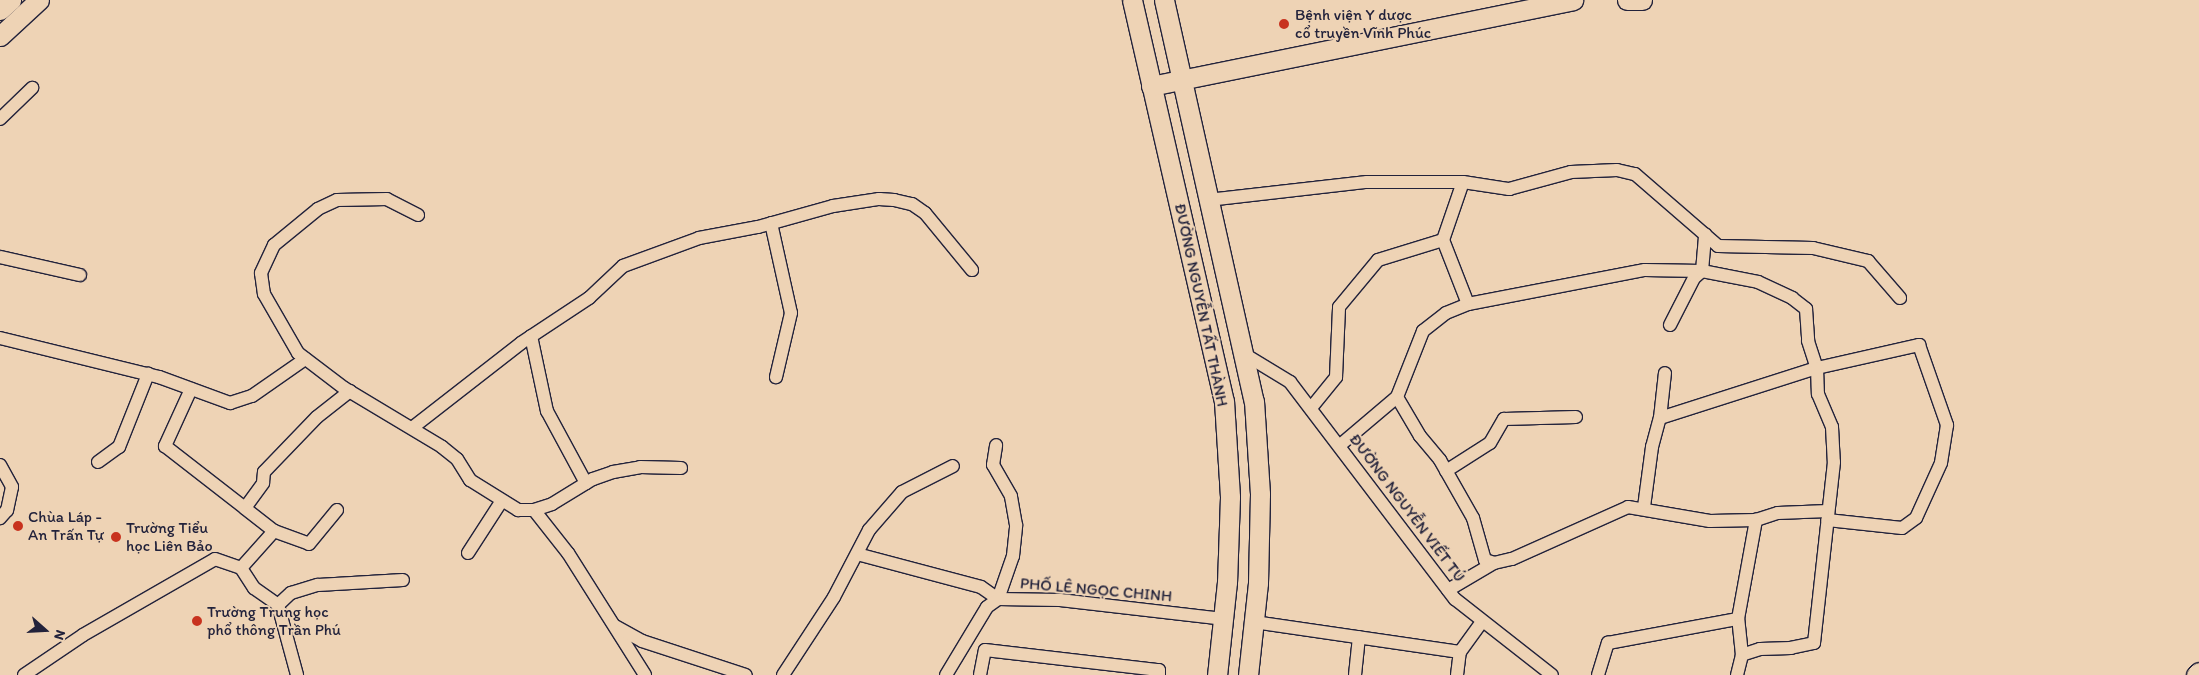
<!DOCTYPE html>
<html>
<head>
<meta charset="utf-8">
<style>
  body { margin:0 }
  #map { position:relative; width:2199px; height:675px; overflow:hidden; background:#eed3b5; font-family:Itim,sans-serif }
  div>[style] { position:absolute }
  .roads { filter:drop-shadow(1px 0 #22223b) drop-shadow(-1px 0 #22223b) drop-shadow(0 1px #22223b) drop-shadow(0 -1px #22223b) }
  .street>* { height:12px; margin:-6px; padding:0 6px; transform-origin:6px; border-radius:6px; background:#eed3b5 }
  .secondary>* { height:19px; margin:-9.5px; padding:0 9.5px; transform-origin:9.5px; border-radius:9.5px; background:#eed3b5 }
  .dots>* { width:14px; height:14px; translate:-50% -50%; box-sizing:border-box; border:2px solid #eed3b5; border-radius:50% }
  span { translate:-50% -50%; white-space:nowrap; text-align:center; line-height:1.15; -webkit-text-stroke:4px #eed3b5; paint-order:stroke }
  .poi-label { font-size:16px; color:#22223b }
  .left { translate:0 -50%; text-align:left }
  .street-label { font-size:16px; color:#22223b }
  .north { position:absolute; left:20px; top:605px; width:50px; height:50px; -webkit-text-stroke:4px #eed3b5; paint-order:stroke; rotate:109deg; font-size:14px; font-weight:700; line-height:20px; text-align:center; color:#22223b }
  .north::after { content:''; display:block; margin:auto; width:18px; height:22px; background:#22223b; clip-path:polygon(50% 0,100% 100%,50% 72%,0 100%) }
</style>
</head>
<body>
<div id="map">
  <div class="roads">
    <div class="street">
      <div style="left:0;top:119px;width:45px;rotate:-44.1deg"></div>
      <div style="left:1208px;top:200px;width:160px;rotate:-6.5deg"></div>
      <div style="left:1367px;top:182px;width:96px"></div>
      <div style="left:418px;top:215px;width:35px;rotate:-153deg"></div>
      <div style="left:387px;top:199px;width:50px;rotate:178.9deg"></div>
      <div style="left:337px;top:200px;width:21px;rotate:155deg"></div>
      <div style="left:318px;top:209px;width:57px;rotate:140.7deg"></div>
      <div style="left:274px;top:245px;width:31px;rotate:115deg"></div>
      <div style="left:261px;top:273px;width:21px;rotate:82deg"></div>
      <div style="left:264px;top:294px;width:68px;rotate:60deg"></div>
      <div style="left:298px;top:353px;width:58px;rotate:37.3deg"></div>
      <div style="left:344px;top:388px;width:114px;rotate:31deg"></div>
      <div style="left:442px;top:447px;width:19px;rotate:39deg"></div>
      <div style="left:457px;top:459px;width:25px;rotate:58deg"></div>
      <div style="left:470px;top:480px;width:57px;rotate:32deg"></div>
      <div style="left:518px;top:510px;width:16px"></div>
      <div style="left:534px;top:510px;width:19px;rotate:-18deg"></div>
      <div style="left:552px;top:504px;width:48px;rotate:-31.4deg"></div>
      <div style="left:593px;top:479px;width:21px;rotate:-19deg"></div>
      <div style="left:613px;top:472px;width:27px;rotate:-10deg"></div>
      <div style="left:640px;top:467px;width:41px;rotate:1.4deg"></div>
      <div style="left:771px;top:223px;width:92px;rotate:77.5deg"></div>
      <div style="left:791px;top:313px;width:66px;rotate:103.2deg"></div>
      <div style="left:0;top:257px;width:82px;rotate:12.7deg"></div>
      <div style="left:1468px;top:304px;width:69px;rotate:-111.3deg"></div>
      <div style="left:1443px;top:240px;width:61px;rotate:-71deg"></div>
      <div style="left:1463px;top:182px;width:47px;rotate:8.7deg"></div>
      <div style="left:1509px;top:189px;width:64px;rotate:-15.3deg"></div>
      <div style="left:1571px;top:172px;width:46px;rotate:-2.5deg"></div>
      <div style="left:1617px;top:170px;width:18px;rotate:13deg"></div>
      <div style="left:1635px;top:174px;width:110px;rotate:40.9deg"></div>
      <div style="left:1718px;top:246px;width:95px;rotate:1.2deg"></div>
      <div style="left:1813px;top:248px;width:57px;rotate:13.3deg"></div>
      <div style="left:1868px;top:261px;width:49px;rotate:49.1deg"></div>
      <div style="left:1670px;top:325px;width:53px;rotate:-62.9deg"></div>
      <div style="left:1694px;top:278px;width:11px;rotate:-41deg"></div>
      <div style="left:1702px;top:271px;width:37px;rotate:-85deg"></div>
      <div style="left:531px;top:336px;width:77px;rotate:78deg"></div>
      <div style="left:547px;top:411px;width:82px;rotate:61.6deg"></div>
      <div style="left:0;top:338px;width:164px;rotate:13.8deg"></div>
      <div style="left:159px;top:377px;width:76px;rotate:20.1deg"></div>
      <div style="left:230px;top:403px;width:23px;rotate:-18deg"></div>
      <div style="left:252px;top:396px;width:65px;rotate:-34.9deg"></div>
      <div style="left:1244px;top:354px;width:54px;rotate:31.3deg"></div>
      <div style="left:1290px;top:382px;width:273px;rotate:52.8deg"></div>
      <div style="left:1455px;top:599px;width:123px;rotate:38.1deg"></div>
      <div style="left:191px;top:389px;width:63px;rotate:114.5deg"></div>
      <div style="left:165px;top:446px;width:101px;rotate:37.8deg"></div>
      <div style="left:1397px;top:397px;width:45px;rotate:59.5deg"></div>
      <div style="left:1420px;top:436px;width:31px;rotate:50deg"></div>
      <div style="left:1440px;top:460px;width:67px;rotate:60.4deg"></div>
      <div style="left:1473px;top:518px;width:44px;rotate:74.1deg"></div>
      <div style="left:1485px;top:560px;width:9px;rotate:18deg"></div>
      <div style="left:1494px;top:563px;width:18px;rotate:-13deg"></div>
      <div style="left:1512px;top:559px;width:127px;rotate:-24.1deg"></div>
      <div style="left:1628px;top:507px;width:83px;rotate:9.7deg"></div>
      <div style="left:1710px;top:521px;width:46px;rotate:-1.2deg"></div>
      <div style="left:1756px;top:520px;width:23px;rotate:-18deg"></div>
      <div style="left:1778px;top:513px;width:50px;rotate:-2.3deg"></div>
      <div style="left:1311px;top:408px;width:40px;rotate:-51deg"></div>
      <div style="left:1336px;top:377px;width:70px;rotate:-87.5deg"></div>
      <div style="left:1339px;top:307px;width:61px;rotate:-50.3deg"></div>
      <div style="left:1378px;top:260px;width:68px;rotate:-17.1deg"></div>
      <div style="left:1660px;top:418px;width:165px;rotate:-17.7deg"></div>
      <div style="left:1817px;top:368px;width:105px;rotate:-12.7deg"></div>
      <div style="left:1919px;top:345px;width:85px;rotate:70.7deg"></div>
      <div style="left:1947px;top:425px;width:38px;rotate:99deg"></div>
      <div style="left:1941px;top:463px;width:60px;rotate:114.4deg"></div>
      <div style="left:1916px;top:518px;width:17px;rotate:144deg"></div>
      <div style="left:1902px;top:528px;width:75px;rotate:-173.9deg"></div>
      <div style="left:412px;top:428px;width:138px;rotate:-37.9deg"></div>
      <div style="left:521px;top:343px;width:82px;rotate:-33.5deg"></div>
      <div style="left:589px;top:298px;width:47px;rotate:-43.3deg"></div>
      <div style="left:623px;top:266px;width:81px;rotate:-20.2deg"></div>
      <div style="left:699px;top:238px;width:60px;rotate:-10.6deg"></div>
      <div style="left:758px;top:227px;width:78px;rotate:-15.6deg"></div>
      <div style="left:833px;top:206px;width:47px;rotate:-8.7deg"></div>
      <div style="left:879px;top:199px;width:15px;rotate:4deg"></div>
      <div style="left:894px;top:200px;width:18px;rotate:13deg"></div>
      <div style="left:912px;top:204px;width:16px;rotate:35deg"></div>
      <div style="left:925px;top:213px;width:74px;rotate:50.5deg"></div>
      <div style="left:1339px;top:446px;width:76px;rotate:-40.2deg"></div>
      <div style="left:1397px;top:397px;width:71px;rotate:-68.5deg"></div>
      <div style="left:1423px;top:331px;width:29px;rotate:-38deg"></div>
      <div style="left:1446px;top:313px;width:24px;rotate:-22deg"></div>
      <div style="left:1468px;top:304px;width:180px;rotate:-10.9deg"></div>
      <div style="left:1645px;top:270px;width:57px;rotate:1deg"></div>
      <div style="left:1702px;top:271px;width:57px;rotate:11.1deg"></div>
      <div style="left:1758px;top:282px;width:38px;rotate:25deg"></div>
      <div style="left:1792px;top:298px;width:18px;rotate:38deg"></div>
      <div style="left:1806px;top:309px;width:32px;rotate:86deg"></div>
      <div style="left:1808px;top:341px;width:28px;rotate:72deg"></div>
      <div style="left:1817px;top:368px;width:26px;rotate:88deg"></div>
      <div style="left:1818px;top:394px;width:36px;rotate:67deg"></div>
      <div style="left:1832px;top:427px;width:35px;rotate:87deg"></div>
      <div style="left:1834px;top:462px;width:182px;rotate:96.3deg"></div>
      <div style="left:1814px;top:643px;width:24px;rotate:168deg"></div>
      <div style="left:1791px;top:648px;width:31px;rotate:178deg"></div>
      <div style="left:1760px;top:649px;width:19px;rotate:162deg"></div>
      <div style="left:1742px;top:655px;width:21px;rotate:104deg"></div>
      <div style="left:98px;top:462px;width:26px;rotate:-36deg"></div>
      <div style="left:119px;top:447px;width:79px;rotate:-68.3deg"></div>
      <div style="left:0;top:465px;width:25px;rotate:61deg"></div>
      <div style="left:12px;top:487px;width:24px;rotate:102deg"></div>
      <div style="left:7px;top:510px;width:11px;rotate:131deg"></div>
      <div style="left:1446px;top:471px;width:52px;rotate:-32.5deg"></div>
      <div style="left:1490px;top:443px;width:28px;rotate:-60deg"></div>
      <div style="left:1504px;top:419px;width:72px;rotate:-1.6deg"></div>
      <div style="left:1644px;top:507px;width:61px;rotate:-82.4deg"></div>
      <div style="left:1652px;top:447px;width:30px;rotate:-75deg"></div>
      <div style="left:1660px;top:418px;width:45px;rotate:-83.7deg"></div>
      <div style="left:534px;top:510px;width:55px;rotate:51.7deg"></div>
      <div style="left:568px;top:553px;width:144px;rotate:57.7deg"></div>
      <div style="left:274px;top:531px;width:37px;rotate:20deg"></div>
      <div style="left:309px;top:544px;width:44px;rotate:-50.5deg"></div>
      <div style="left:468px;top:553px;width:61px;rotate:-57.1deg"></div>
      <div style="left:857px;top:554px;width:128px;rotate:14.9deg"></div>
      <div style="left:981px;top:587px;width:21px;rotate:35deg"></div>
      <div style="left:998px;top:599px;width:46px;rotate:-70.8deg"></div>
      <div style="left:1013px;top:556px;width:31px;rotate:-84deg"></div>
      <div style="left:1016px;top:525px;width:29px;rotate:-100deg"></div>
      <div style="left:1011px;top:496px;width:36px;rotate:-120deg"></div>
      <div style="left:993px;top:465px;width:20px;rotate:-81deg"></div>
      <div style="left:241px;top:568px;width:50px;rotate:-48.3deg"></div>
      <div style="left:274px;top:531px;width:37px;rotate:-142deg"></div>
      <div style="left:245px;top:508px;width:31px;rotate:-54deg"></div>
      <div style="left:263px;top:483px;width:11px;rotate:-85deg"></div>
      <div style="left:264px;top:472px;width:76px;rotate:-46.1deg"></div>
      <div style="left:317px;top:417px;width:42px;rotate:-38.2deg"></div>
      <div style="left:1448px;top:590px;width:53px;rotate:-30.4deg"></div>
      <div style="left:278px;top:605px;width:18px;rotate:-43deg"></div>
      <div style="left:291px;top:593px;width:28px;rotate:-17deg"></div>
      <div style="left:318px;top:585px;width:85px;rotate:-3.4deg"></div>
      <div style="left:1254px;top:622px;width:208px;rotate:8.3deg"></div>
      <div style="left:615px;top:626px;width:31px;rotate:29deg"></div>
      <div style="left:642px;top:641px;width:109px;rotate:18.1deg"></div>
      <div style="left:1742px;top:655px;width:36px;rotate:-96deg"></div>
      <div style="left:1738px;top:619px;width:101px;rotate:-79.7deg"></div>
      <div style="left:24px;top:675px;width:71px;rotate:-34.1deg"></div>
      <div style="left:83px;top:635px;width:152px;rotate:-29.9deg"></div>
      <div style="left:215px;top:559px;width:28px;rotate:19deg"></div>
      <div style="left:241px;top:568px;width:24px;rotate:57deg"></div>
      <div style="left:254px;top:588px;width:29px;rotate:35deg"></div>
      <div style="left:278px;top:605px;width:73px;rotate:74.8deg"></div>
      <div style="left:783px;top:675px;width:93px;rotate:-56.8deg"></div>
      <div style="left:834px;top:597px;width:76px;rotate:-62.4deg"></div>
      <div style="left:869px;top:530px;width:50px;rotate:-49deg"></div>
      <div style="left:902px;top:492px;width:57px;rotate:-27deg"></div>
      <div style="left:946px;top:675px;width:79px;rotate:-58.9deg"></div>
      <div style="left:987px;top:607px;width:14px;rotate:-36deg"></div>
      <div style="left:998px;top:599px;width:62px;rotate:0.9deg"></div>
      <div style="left:1060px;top:600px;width:164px;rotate:6.6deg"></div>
      <div style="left:980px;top:675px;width:25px;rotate:-79deg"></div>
      <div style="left:985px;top:650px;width:175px;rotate:6.6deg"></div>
      <div style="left:1159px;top:670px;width:5px;rotate:90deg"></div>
      <div style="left:1355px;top:675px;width:38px;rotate:-84deg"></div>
      <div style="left:1457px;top:675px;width:23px;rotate:-83deg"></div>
      <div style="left:1460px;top:652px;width:37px;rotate:-54deg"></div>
      <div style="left:1598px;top:675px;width:34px;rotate:-73deg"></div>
      <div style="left:1608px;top:643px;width:132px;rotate:-10.5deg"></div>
    </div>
    <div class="secondary">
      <div style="left:1132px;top:0;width:411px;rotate:77.1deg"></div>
      <div style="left:1224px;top:401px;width:96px;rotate:86.4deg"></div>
      <div style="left:1230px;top:497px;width:85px;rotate:92deg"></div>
      <div style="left:1227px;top:582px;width:94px;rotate:96.1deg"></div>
      <div style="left:1164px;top:0;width:411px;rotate:77.4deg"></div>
      <div style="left:1254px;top:401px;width:93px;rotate:86.3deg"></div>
      <div style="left:1260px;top:494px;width:89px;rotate:91.3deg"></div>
      <div style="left:1258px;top:583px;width:93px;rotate:96.2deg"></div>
      <div style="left:1627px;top:0;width:15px"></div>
      <div style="left:0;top:10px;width:15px;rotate:-42deg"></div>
      <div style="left:0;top:36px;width:53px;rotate:-42.7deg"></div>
      <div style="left:1151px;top:86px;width:431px;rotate:-11.5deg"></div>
      <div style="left:2196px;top:675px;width:4px;rotate:-45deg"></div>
    </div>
  </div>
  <div class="dots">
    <div style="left:1284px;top:24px;background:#c8321e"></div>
    <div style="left:18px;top:526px;background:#c8321e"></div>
    <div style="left:116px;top:537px;background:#c8321e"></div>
    <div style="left:197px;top:621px;background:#c8321e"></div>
  </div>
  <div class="poi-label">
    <span class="left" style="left:1295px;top:24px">Bệnh viện Y dược<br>cổ truyền Vĩnh Phúc</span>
    <span class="left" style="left:28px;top:526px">Chùa Láp -<br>An Trấn Tự</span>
    <span class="left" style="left:126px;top:537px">Trường Tiểu<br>học Liên Bảo</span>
    <span class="left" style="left:207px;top:621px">Trường Trung học<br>phổ thông Trần Phú</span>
  </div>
  <div class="street-label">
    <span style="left:1201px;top:305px;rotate:78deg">ĐƯỜNG NGUYỄN TẤT THÀNH</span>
    <span style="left:1407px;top:508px;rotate:53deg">ĐƯỜNG NGUYỄN VIẾT TÚ</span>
    <span style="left:1096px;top:590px;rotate:5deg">PHỐ LÊ NGỌC CHINH</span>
  </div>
  <div class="north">N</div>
</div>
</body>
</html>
